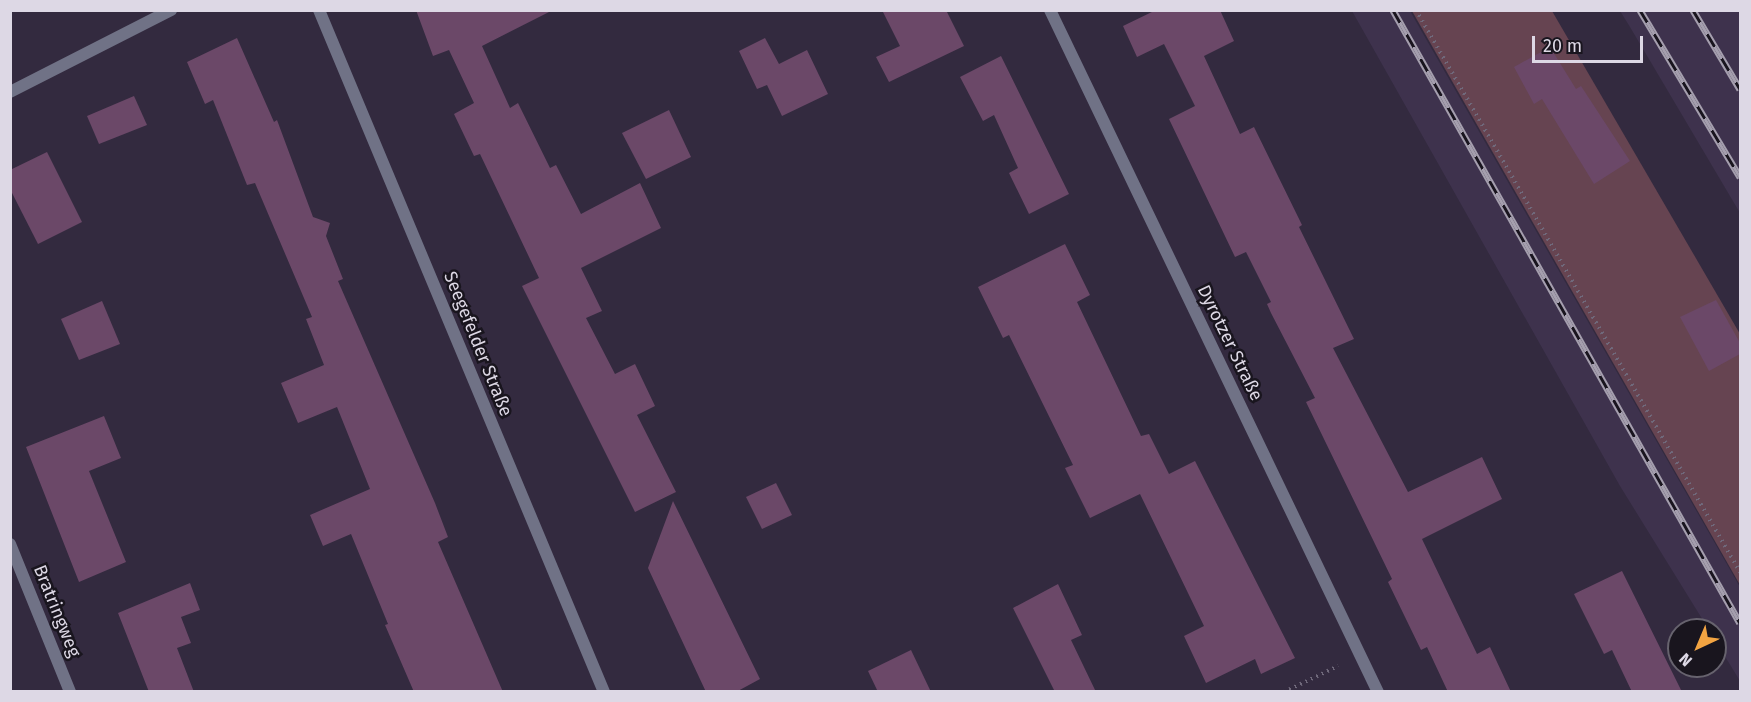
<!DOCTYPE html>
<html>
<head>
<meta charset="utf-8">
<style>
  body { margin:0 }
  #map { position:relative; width:1751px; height:702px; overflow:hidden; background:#332a3f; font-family:"Fira Sans",sans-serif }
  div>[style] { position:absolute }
  .built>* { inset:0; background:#3e324d }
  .green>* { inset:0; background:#664451 }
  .building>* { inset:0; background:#6b4868 }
  .path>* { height:4px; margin-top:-2px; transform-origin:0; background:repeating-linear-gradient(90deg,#70697b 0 1.5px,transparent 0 6px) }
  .minor>* { height:12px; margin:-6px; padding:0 6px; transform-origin:6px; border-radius:6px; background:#707286 }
  .tertiary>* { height:12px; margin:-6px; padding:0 6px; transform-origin:6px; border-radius:6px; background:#707286 }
  .rail>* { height:7px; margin-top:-3.5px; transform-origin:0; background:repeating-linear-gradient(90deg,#19151e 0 14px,#a59fae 0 28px); box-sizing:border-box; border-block:2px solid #a59fae }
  span { translate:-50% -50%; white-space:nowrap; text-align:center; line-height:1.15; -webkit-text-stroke:5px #19151e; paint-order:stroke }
  .street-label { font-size:18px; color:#ddd8e5 }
  .frame { position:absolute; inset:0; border:12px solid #ddd8e5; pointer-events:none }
  .north { position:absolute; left:1667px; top:618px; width:60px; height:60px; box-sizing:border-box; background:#19151e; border:2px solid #67636e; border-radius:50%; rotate:224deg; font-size:16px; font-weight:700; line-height:24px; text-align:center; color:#ddd8e5 }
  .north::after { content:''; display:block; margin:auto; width:21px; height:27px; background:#f3a442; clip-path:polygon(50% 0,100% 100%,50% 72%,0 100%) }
  .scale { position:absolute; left:1532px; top:36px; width:111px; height:27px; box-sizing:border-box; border:3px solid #ddd8e5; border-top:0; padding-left:8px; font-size:18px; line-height:21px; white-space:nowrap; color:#ddd8e5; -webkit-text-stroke:4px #19151e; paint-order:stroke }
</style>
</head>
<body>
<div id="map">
  <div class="built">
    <div style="clip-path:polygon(1352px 11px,1410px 11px,1740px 587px,1740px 681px,1715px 640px,1715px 630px,1709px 630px,1620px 486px)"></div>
    <div style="clip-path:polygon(1620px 11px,1740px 11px,1740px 213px,1630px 27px)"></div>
  </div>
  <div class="green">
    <div style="clip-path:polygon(1412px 11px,1552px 11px,1740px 334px,1740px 585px)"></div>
  </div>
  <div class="building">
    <div style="clip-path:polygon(416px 10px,553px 10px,482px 46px,510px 108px,518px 103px,550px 168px,556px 165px,581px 214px,640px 183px,661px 228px,581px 268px,602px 311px,586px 318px,615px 374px,635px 364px,655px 406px,637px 415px,676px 492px,635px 512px,522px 286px,539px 278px,480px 154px,474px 156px,454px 114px,474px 103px,449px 50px,433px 56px)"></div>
    <div style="clip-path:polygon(882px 10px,946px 10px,964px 46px,889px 82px,876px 57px,900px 46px)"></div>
    <div style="clip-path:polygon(1156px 10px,1220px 10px,1234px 41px,1204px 56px,1240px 134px,1254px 127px,1302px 225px,1299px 227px,1354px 339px,1333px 348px,1408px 492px,1482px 457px,1502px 499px,1422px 539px,1477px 654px,1490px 647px,1511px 692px,1448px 692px,1427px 647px,1421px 650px,1388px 582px,1392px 579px,1306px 402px,1315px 398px,1271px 313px,1267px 304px,1271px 302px,1246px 252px,1235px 257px,1169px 119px,1195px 106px,1164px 44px,1137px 57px,1123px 26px)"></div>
    <div style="clip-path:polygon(237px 38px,274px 122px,277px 120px,313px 217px,330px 223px,326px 236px,343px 279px,338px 281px,435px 503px,448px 537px,438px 542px,503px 692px,414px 692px,385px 625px,388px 624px,351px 534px,323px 546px,310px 515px,370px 489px,337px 407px,298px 423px,281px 383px,324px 365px,306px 319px,312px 317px,255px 183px,247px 185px,213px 100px,205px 104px,187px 62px)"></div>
    <div style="clip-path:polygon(765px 38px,779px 64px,807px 50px,828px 94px,782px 116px,767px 85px,757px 89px,739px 51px)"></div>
    <div style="clip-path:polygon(1550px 47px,1576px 89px,1581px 86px,1630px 161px,1594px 184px,1542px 99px,1534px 104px,1514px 67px)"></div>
    <div style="clip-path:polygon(1001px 56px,1069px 194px,1029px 214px,1009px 173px,1018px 168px,994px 115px,983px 121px,960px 77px)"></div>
    <div style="clip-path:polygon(134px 96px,147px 125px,99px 144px,87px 116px)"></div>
    <div style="clip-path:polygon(669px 110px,691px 157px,646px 179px,622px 133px)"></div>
    <div style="clip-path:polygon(47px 152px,82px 222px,38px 244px,10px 189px,10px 170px)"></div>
    <div style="clip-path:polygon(1065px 244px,1090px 295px,1077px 302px,1141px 436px,1149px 434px,1169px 474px,1195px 461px,1295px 658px,1261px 674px,1255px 659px,1206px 683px,1184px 636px,1204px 626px,1140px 494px,1090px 518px,1065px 468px,1073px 465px,1009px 335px,1003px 338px,978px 287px)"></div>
    <div style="clip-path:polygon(1716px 300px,1740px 343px,1740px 354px,1709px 371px,1680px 317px)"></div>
    <div style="clip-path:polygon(102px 301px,120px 344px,79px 360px,61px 319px)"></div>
    <div style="clip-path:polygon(104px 416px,121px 458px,89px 471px,126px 562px,79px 582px,26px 447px)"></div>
    <div style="clip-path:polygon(776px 483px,792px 515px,762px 529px,746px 497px)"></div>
    <div style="clip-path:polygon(673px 501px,759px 677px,760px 679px,736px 692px,706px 692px,648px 568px)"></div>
    <div style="clip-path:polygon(1622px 571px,1682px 692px,1632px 692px,1612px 650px,1604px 654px,1574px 594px)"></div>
    <div style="clip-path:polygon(190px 583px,200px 610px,181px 617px,191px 643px,177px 648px,194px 692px,149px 692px,118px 613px)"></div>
    <div style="clip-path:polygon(1058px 584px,1082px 635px,1071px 640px,1096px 692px,1055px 692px,1013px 608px)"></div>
    <div style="clip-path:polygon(911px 650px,931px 692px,878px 692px,868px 671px)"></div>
  </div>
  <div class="path">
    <div style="left:1416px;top:10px;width:649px;rotate:60.04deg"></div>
    <div style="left:1284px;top:692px;width:60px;rotate:-25.7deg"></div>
  </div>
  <div class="minor">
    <div style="left:1050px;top:10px;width:757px;rotate:64.32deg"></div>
    <div style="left:10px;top:92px;width:181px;rotate:-27deg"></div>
    <div style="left:10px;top:544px;width:160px;rotate:67.9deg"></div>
  </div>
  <div class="tertiary">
    <div style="left:319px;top:10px;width:739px;rotate:67.32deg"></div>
  </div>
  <div class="rail">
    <div style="left:1393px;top:10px;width:704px;rotate:60.49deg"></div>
    <div style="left:1640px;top:10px;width:195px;rotate:59.1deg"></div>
    <div style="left:1693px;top:10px;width:92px;rotate:59.3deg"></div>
  </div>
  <div class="street-label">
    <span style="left:1230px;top:343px;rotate:64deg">Dyrotzer Straße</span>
    <span style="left:478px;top:344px;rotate:68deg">Seegefelder Straße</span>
    <span style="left:57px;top:611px;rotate:68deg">Bratringweg</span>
  </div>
  <div class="frame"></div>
  <div class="north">N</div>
  <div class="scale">20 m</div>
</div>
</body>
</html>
